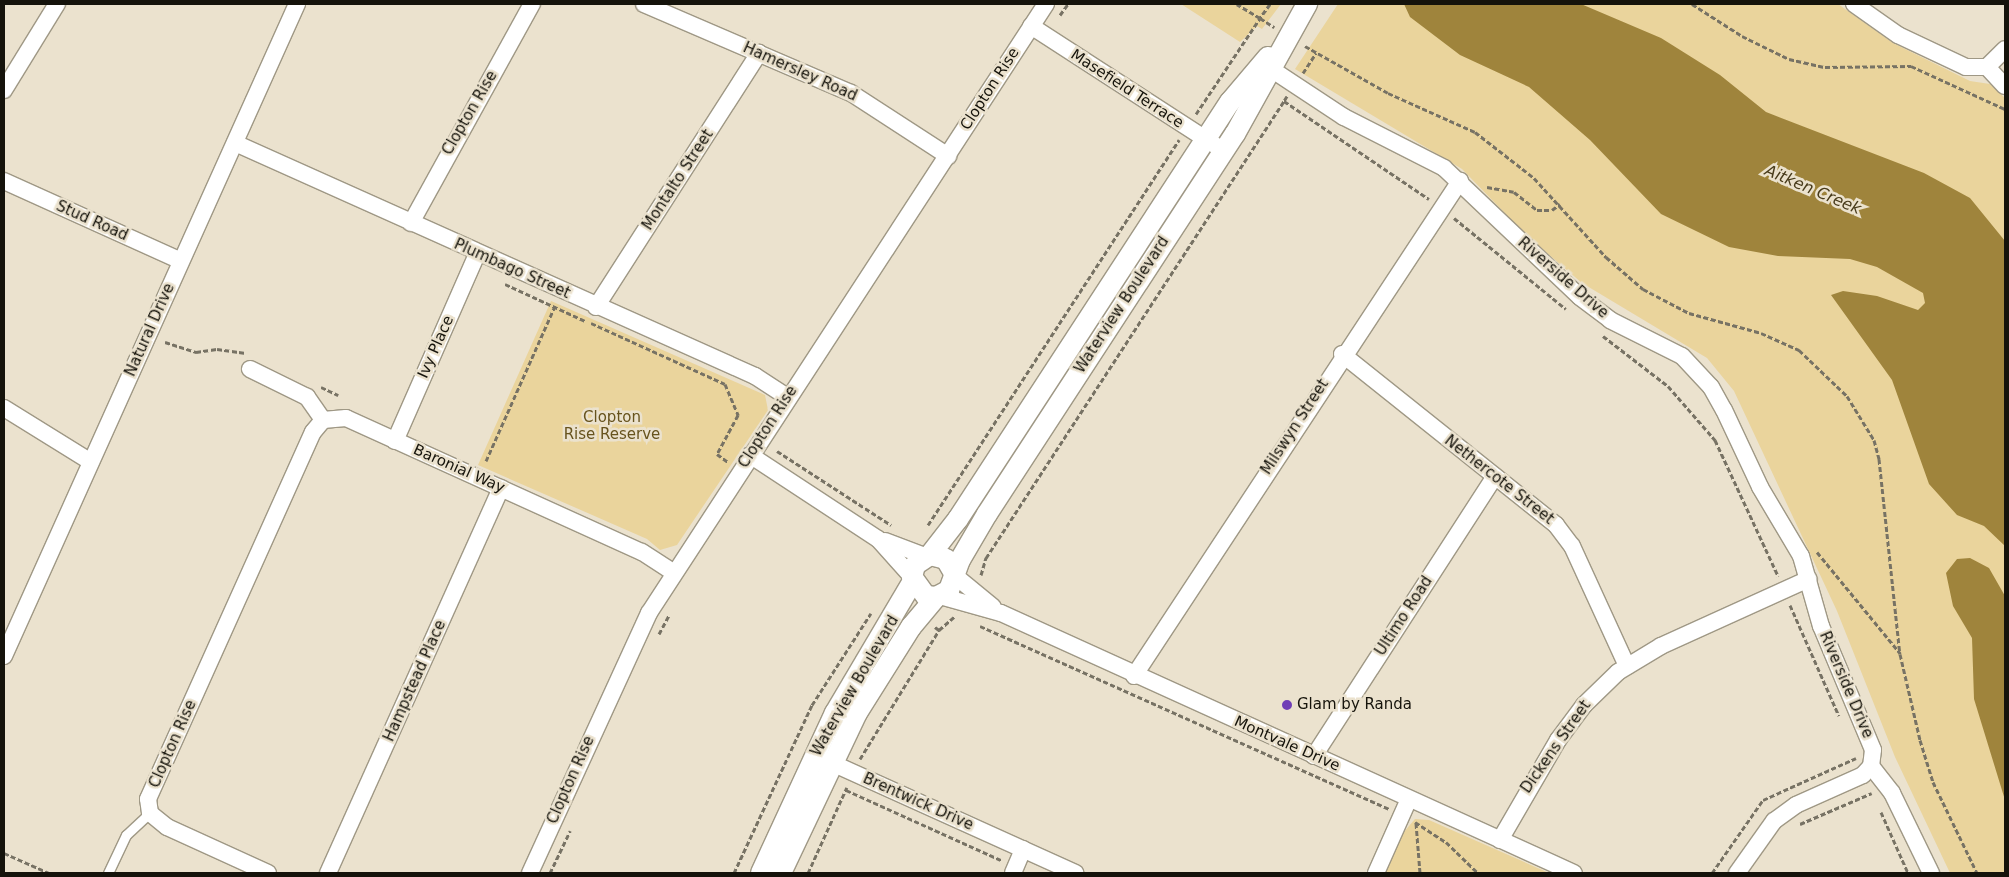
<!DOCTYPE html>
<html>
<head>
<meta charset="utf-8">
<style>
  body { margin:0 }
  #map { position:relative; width:2009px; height:877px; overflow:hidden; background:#ebe2ce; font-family:"DejaVu Sans",sans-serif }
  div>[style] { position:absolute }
  .green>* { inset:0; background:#ead49c }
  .water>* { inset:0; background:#9f843c }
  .path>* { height:3px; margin-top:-1.5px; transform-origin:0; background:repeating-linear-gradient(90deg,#777264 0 5px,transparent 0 7.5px) }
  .roads { filter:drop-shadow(1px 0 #9f9885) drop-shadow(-1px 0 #9f9885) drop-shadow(0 1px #9f9885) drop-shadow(0 -1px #9f9885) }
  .service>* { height:9px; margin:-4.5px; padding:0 4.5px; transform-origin:4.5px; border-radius:4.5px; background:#fff }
  .minor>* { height:16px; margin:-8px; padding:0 8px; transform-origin:8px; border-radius:8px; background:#fff }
  .tertiary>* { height:20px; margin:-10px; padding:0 10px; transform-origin:10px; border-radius:10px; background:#fff }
  .dots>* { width:14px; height:14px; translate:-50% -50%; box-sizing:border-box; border:2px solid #ebe2ce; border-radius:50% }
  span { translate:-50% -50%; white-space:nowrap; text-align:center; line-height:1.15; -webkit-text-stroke:5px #ebe2ce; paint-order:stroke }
  .street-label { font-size:15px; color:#15130b }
  .park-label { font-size:15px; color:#67531d }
  .poi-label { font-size:15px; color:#15130b }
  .left { translate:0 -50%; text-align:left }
  .water-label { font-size:16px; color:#483b1b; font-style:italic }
  .frame { position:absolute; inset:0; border:5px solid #15130b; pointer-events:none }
</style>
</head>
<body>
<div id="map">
  <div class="green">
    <div style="clip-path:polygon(1181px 4px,1281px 4px,1262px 29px,1257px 26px,1240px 42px)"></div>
    <div style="clip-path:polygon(1338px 4px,1838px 4px,1893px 43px,1970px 81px,1990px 84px,2005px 98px,2005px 873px,1950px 873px,1895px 757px,1837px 611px,1734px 391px,1707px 358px,1582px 283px,1527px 236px,1462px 169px,1295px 69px)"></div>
    <div style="clip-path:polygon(551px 301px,765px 395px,768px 410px,677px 545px,660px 550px,647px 539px,478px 465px)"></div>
    <div style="clip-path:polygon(1415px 819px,1429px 820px,1549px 873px,1384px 873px,1403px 833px)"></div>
  </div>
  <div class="water">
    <div style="clip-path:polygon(1404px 4px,1581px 4px,1661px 38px,1720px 75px,1766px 112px,1924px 173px,1970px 198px,2005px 241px,2005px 546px,1984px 526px,1957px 515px,1929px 484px,1892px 380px,1831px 295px,1843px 291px,1877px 296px,1918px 310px,1925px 303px,1923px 293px,1877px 267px,1850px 259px,1778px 256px,1729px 247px,1661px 214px,1590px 140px,1529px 87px,1460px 55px,1410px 17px)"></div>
    <div style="clip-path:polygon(1970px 558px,1989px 568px,2005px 596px,2005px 800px,1974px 699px,1972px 638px,1953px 606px,1946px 573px,1957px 559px)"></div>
  </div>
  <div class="path">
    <div style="left:1270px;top:4px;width:17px;rotate:126deg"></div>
    <div style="left:1260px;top:18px;width:17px;rotate:33deg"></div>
    <div style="left:1692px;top:4px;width:59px;rotate:32.6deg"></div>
    <div style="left:1742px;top:36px;width:52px;rotate:26.1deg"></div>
    <div style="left:1789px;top:59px;width:37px;rotate:13deg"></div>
    <div style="left:1825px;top:67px;width:86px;rotate:-0.7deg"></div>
    <div style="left:1911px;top:66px;width:103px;rotate:24.6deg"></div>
    <div style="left:1060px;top:15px;width:14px;rotate:-54deg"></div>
    <div style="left:1305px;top:46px;width:95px;rotate:29.5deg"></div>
    <div style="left:1388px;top:93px;width:95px;rotate:24.1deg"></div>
    <div style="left:1475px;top:132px;width:75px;rotate:37.9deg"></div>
    <div style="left:1534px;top:178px;width:107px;rotate:47.7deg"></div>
    <div style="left:1606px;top:257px;width:49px;rotate:40.9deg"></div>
    <div style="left:1643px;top:289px;width:52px;rotate:27.6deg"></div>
    <div style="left:1689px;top:313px;width:75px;rotate:15.5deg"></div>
    <div style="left:1761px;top:333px;width:42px;rotate:24.1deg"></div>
    <div style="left:1799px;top:350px;width:66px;rotate:43.8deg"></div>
    <div style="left:1847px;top:396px;width:52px;rotate:58.5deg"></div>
    <div style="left:1874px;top:440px;width:20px;rotate:75deg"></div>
    <div style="left:1879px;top:459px;width:196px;rotate:83.9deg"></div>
    <div style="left:1900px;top:654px;width:88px;rotate:76.9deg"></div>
    <div style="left:1920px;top:740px;width:44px;rotate:72.8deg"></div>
    <div style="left:1933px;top:782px;width:101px;rotate:64.2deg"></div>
    <div style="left:1303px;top:73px;width:24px;rotate:-57deg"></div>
    <div style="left:1287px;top:96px;width:6px;rotate:121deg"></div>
    <div style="left:1284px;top:101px;width:175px;rotate:34.1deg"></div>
    <div style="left:1196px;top:114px;width:115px;rotate:-56.3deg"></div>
    <div style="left:1260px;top:18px;width:27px;rotate:-149deg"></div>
    <div style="left:1487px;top:187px;width:27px;rotate:10deg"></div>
    <div style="left:1514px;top:192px;width:29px;rotate:38deg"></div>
    <div style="left:1537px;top:210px;width:15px"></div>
    <div style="left:1552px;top:210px;width:10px;rotate:-37deg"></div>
    <div style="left:1454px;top:218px;width:144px;rotate:39.1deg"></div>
    <div style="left:505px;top:284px;width:88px;rotate:24.8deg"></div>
    <div style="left:591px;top:323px;width:147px;rotate:24.5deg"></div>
    <div style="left:725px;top:384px;width:34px;rotate:67deg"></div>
    <div style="left:738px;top:415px;width:44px;rotate:118.3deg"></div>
    <div style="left:717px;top:454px;width:14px;rotate:36deg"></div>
    <div style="left:1603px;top:336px;width:82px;rotate:37.6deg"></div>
    <div style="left:1668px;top:386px;width:72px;rotate:49deg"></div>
    <div style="left:1715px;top:440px;width:150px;rotate:65.1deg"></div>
    <div style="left:165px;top:342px;width:33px;rotate:18deg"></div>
    <div style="left:196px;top:352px;width:21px;rotate:-8deg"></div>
    <div style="left:217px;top:349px;width:29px;rotate:8deg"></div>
    <div style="left:321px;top:387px;width:19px;rotate:25deg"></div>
    <div style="left:777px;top:451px;width:136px;rotate:33deg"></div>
    <div style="left:486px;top:461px;width:170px;rotate:-66deg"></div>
    <div style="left:928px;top:525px;width:460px;rotate:-56.9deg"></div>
    <div style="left:1817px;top:552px;width:131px;rotate:50.6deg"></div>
    <div style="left:981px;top:575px;width:18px;rotate:-74deg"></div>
    <div style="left:986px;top:558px;width:546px;rotate:-56.89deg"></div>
    <div style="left:1790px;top:605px;width:121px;rotate:66.2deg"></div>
    <div style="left:980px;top:626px;width:448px;rotate:24.1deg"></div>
    <div style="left:935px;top:627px;width:5px;rotate:37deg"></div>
    <div style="left:939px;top:630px;width:20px;rotate:-41deg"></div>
    <div style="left:659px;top:634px;width:21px;rotate:-62deg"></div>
    <div style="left:860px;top:759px;width:151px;rotate:-58.5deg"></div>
    <div style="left:846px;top:790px;width:172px;rotate:24.3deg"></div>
    <div style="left:1881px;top:812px;width:67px;rotate:66.1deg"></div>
    <div style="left:1415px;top:822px;width:37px;rotate:33deg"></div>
    <div style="left:1446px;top:842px;width:45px;rotate:44.1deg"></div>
    <div style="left:1416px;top:823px;width:50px;rotate:85.4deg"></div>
    <div style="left:1800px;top:824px;width:78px;rotate:-23.3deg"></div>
    <div style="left:4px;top:853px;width:49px;rotate:24deg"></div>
    <div style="left:550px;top:873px;width:47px;rotate:-64.5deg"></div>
    <div style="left:734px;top:873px;width:185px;rotate:-65.1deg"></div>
    <div style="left:812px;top:705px;width:109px;rotate:-57.3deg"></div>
    <div style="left:808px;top:873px;width:94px;rotate:-65.6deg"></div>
    <div style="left:1712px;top:873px;width:89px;rotate:-55.1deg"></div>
    <div style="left:1763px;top:800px;width:102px;rotate:-24.3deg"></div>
  </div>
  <div class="roads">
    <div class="service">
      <div style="left:108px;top:873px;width:42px;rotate:-64.7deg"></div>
      <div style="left:126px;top:835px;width:33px;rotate:-43deg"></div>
    </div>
    <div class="minor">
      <div style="left:644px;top:4px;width:225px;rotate:23.3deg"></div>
      <div style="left:851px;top:93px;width:116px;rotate:33deg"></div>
      <div style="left:1854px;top:4px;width:54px;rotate:35.2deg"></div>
      <div style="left:1898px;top:35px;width:75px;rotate:25.2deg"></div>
      <div style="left:1966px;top:67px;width:21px"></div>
      <div style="left:1987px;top:67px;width:25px;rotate:-45deg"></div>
      <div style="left:1031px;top:26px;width:230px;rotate:32.9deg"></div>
      <div style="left:1262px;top:63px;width:98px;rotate:33.4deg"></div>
      <div style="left:1344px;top:117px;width:112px;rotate:27deg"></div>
      <div style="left:1444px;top:168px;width:187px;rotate:43.5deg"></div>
      <div style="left:1580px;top:297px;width:38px;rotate:37deg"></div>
      <div style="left:1610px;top:320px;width:80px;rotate:26.6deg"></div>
      <div style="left:1682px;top:356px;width:42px;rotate:46.9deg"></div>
      <div style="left:1711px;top:387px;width:26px;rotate:61deg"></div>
      <div style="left:1724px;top:410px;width:85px;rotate:64.9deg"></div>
      <div style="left:1760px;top:487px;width:80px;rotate:59.3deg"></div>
      <div style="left:1801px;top:556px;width:73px;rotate:74.1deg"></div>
      <div style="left:1821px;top:626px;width:134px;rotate:67.2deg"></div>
      <div style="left:1873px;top:750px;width:16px;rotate:97deg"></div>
      <div style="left:1871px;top:766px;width:12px;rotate:132deg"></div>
      <div style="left:1863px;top:775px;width:73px;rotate:155.9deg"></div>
      <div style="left:1796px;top:805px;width:27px;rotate:144deg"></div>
      <div style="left:1774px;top:821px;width:64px;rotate:125.4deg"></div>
      <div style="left:1987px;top:67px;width:26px;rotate:47deg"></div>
      <div style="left:4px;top:90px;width:101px;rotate:-58.4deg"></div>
      <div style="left:235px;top:143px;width:570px;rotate:24.14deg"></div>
      <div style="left:755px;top:376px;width:38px;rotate:33deg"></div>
      <div style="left:4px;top:181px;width:194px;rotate:24.3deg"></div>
      <div style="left:411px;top:223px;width:250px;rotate:-61.1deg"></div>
      <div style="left:596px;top:307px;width:302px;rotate:-57.3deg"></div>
      <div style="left:1342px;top:354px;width:274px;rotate:38.6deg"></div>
      <div style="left:1556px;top:525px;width:26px;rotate:53deg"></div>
      <div style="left:1572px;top:546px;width:132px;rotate:65.4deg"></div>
      <div style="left:250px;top:369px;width:64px;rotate:26.2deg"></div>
      <div style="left:307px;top:397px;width:28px;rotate:55deg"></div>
      <div style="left:4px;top:408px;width:102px;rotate:31.8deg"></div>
      <div style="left:395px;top:441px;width:204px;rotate:-66.3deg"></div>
      <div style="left:750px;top:455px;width:153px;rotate:33.3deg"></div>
      <div style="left:878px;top:539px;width:51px;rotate:48.2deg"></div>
      <div style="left:885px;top:541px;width:43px;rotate:20.6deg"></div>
      <div style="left:954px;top:575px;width:50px;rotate:39.4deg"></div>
      <div style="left:940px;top:596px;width:63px;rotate:15.6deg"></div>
      <div style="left:1001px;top:613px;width:629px;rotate:24.41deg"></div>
      <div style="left:4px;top:656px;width:715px;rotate:-65.8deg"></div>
      <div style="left:1134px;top:676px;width:593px;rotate:-56.63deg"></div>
      <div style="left:1314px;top:756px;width:333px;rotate:-57.1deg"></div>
      <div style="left:823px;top:759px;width:277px;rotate:24.3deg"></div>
      <div style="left:1871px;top:766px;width:34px;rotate:52deg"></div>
      <div style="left:1892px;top:793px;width:89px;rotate:64deg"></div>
      <div style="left:1500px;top:840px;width:116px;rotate:-59.9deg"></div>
      <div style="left:1558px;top:740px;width:44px;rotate:-53.4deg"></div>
      <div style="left:1584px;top:705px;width:47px;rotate:-44.1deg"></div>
      <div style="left:1618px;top:672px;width:50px;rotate:-31.2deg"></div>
      <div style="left:1661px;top:646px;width:162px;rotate:-24.4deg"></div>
      <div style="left:268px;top:873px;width:111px;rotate:-155.5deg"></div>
      <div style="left:167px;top:827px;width:22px;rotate:-141deg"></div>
      <div style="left:150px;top:813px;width:14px;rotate:-98deg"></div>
      <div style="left:148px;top:799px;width:402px;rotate:-65.8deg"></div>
      <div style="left:313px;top:432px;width:16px;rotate:-50deg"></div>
      <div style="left:323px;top:420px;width:23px;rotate:-5deg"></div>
      <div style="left:346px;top:418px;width:325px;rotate:24.4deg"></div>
      <div style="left:642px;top:552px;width:38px;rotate:33deg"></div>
      <div style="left:328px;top:873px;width:422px;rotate:-65.8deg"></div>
      <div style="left:530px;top:873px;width:286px;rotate:-65.4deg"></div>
      <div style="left:649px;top:613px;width:727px;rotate:-56.9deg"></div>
      <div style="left:1013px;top:873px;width:26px;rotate:-67deg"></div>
      <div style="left:1376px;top:873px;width:81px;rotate:-66deg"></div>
    </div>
    <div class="tertiary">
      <div style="left:930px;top:555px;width:46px;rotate:-52.1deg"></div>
      <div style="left:958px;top:519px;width:498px;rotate:-56.9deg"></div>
      <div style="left:1230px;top:102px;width:59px;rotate:-49.8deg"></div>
      <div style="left:954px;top:573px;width:16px;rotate:-120deg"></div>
      <div style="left:946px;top:559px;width:16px;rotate:-166deg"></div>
      <div style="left:930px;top:555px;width:18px;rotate:146deg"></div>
      <div style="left:915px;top:565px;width:12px;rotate:104deg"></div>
      <div style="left:912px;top:577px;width:24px;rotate:54deg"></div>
      <div style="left:926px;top:596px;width:10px;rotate:6deg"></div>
      <div style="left:936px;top:597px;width:15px;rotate:-28deg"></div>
      <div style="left:949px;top:590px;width:32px;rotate:-70deg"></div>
      <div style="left:960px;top:560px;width:53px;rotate:-59.6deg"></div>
      <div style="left:987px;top:514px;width:454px;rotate:-56.9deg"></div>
      <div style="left:1235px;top:134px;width:149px;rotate:-61deg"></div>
      <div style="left:761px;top:873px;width:176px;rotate:-65.2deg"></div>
      <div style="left:835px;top:713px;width:153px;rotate:-59.4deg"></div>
      <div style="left:781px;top:873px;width:177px;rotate:-64.6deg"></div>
      <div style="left:857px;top:713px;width:102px;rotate:-57.9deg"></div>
      <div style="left:911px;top:627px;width:39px;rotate:-50deg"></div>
    </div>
  </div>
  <div class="dots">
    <div style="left:1287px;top:705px;background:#703eb6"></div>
  </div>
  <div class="street-label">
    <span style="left:800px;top:72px;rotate:24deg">Hamersley Road</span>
    <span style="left:990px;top:89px;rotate:-57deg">Clopton Rise</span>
    <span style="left:1127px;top:89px;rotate:33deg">Masefield Terrace</span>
    <span style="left:470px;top:113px;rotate:-60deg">Clopton Rise</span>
    <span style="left:678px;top:180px;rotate:-57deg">Montalto Street</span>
    <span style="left:92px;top:221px;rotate:24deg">Stud Road</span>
    <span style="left:512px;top:269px;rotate:24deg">Plumbago Street</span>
    <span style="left:1563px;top:278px;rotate:41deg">Riverside Drive</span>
    <span style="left:1122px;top:305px;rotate:-57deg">Waterview Boulevard</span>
    <span style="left:150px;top:330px;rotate:-66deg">Natural Drive</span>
    <span style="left:436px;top:347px;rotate:-66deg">Ivy Place</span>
    <span style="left:768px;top:427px;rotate:-57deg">Clopton Rise</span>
    <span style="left:1295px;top:427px;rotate:-57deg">Milswyn Street</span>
    <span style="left:459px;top:469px;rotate:24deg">Baronial Way</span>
    <span style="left:1499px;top:480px;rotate:38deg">Nethercote Street</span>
    <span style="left:1404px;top:616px;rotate:-57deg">Ultimo Road</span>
    <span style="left:415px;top:681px;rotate:-66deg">Hampstead Place</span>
    <span style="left:1846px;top:685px;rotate:67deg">Riverside Drive</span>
    <span style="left:855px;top:686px;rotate:-60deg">Waterview Boulevard</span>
    <span style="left:173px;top:744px;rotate:-66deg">Clopton Rise</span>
    <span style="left:1287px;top:744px;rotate:24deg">Montvale Drive</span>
    <span style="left:1556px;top:747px;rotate:-55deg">Dickens Street</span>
    <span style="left:571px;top:780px;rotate:-66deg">Clopton Rise</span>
    <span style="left:918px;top:802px;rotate:24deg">Brentwick Drive</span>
  </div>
  <div class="park-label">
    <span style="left:612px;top:426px">Clopton<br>Rise Reserve</span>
  </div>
  <div class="poi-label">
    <span class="left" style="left:1297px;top:705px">Glam by Randa</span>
  </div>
  <div class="water-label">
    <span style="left:1813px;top:190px;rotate:23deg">Aitken Creek</span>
  </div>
  <div class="frame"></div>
</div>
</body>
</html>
